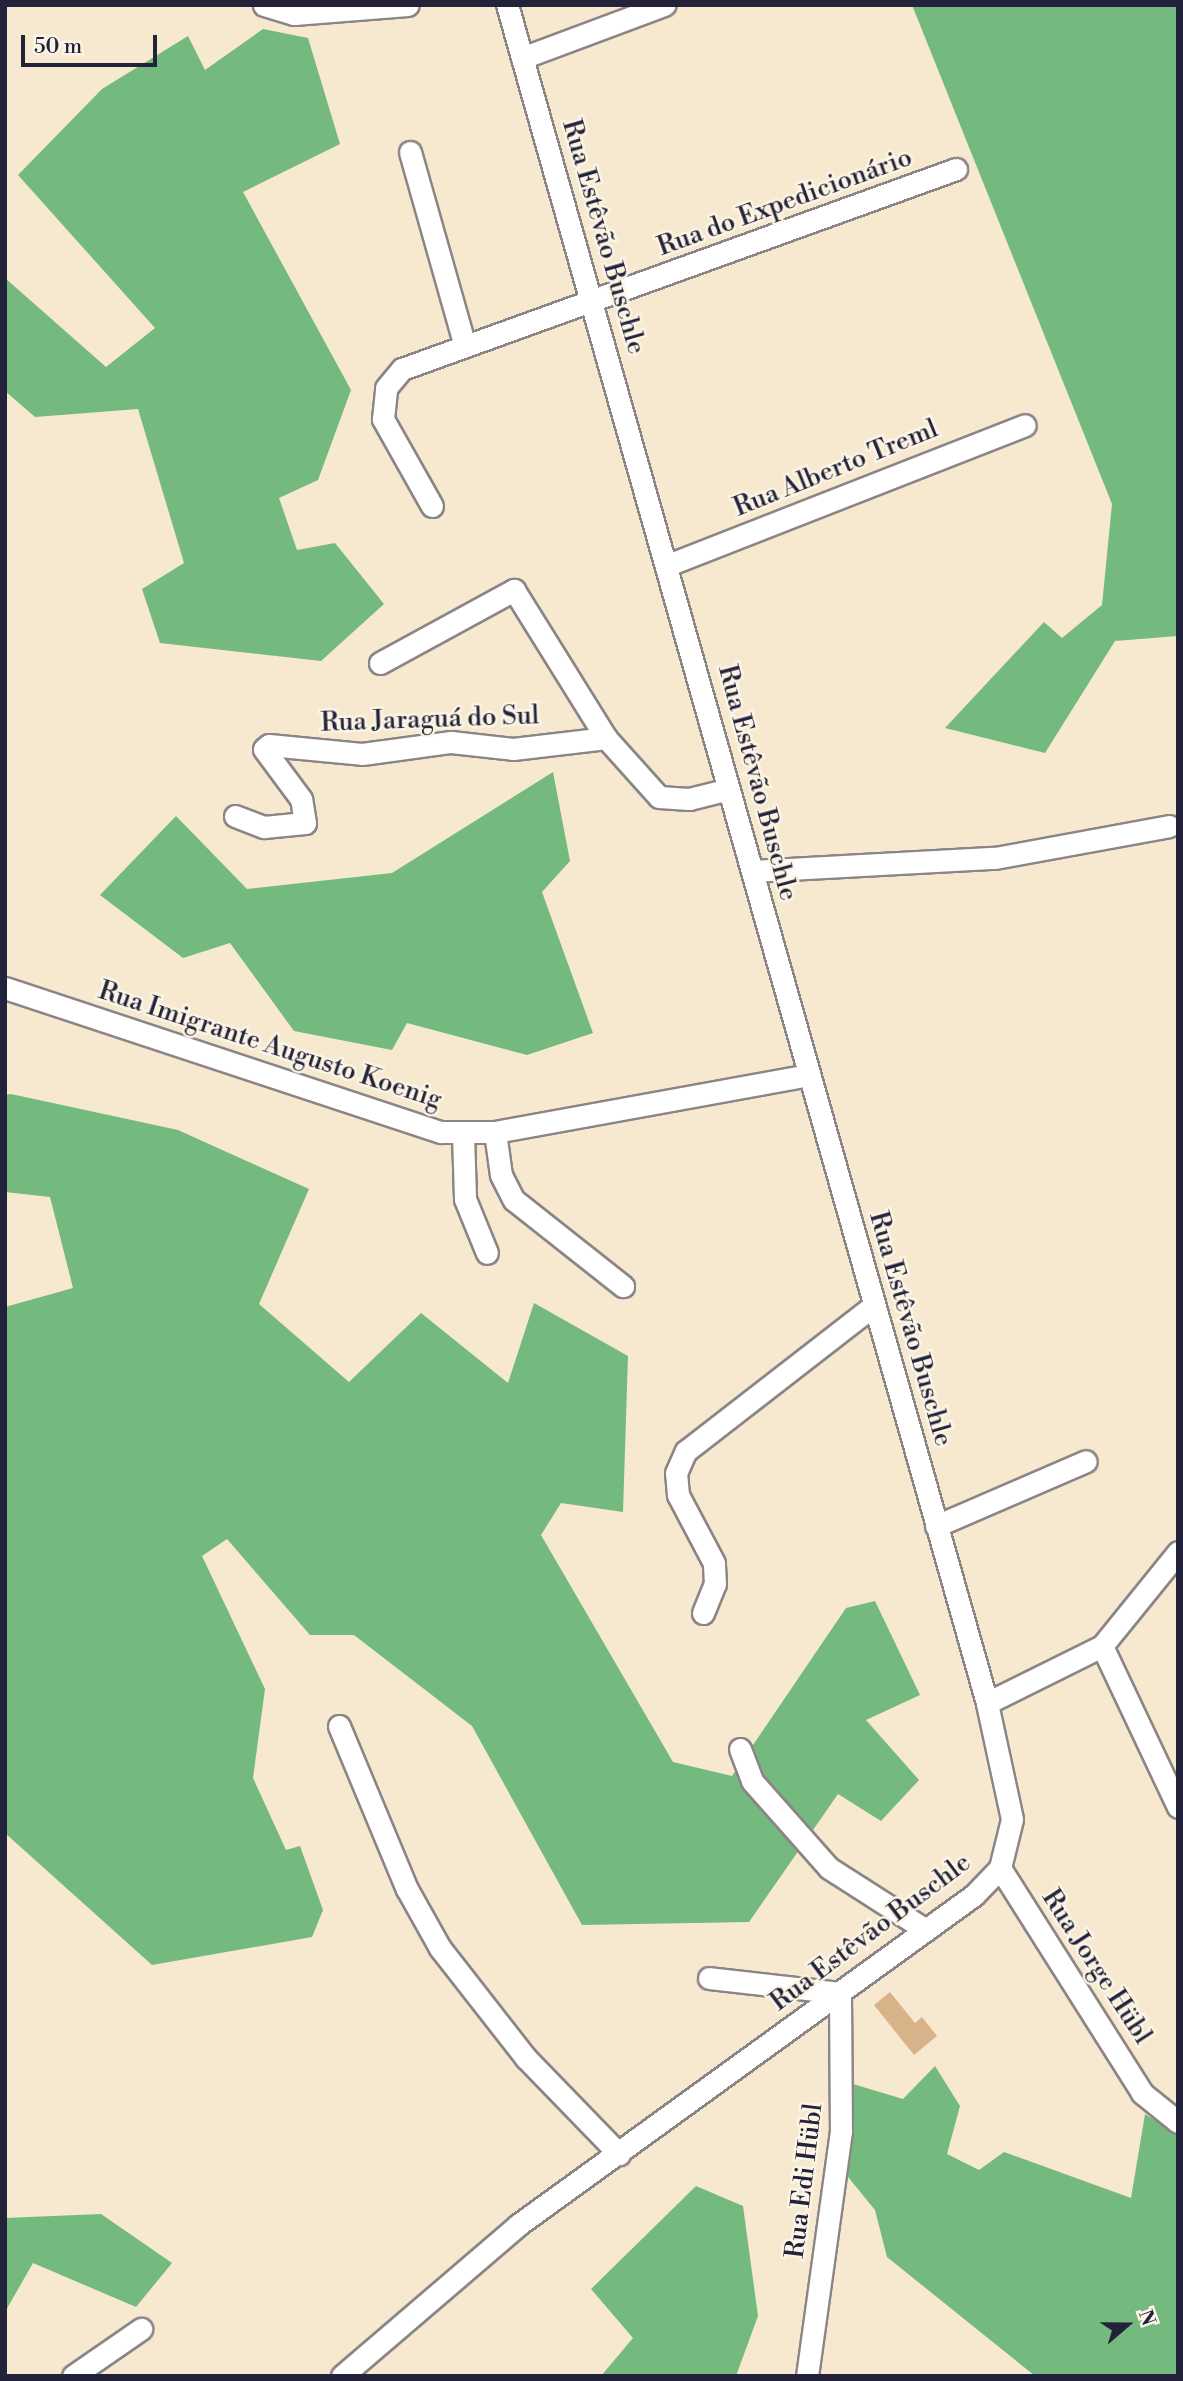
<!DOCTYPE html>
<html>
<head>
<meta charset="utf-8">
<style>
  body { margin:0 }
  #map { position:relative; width:1183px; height:2381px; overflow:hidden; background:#f7e8d0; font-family:"Libre Bodoni",serif }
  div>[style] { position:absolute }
  .forest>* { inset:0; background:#74ba7e }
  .building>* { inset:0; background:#d8b389 }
  .roads { filter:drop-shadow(2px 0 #8c8586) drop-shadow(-2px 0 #8c8586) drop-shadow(0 2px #8c8586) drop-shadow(0 -2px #8c8586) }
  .minor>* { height:21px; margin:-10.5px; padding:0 10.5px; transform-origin:10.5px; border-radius:10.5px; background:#fff }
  span { translate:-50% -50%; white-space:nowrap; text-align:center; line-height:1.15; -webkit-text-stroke:5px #fcf5e5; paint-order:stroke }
  .street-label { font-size:26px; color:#22223b }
  .frame { position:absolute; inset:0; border:7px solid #22223b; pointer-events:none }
  .north { position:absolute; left:1092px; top:2290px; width:70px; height:70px; -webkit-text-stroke:5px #fcf5e5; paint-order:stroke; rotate:70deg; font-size:19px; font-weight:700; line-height:28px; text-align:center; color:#22223b }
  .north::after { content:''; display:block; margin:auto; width:24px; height:32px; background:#22223b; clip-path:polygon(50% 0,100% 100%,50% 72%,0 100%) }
  .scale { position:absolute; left:21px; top:35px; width:136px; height:32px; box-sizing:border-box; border:4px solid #22223b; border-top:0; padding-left:9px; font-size:21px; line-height:24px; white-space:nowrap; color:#22223b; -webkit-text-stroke:5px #fcf5e5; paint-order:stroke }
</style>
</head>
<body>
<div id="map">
  <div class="forest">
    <div style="clip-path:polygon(912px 5px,1178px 5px,1178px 636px,1115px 641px,1045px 753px,945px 728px,1044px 622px,1062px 638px,1102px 605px,1112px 504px)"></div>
    <div style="clip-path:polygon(263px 29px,308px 38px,340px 144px,243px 192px,351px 390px,318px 480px,279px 498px,297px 550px,335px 543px,384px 604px,321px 661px,160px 643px,142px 589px,184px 563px,138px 409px,35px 417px,5px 391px,5px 278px,106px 367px,155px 328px,18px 175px,102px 89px,188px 36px,205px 70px)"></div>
    <div style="clip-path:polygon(553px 772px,570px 861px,542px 892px,593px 1033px,527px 1055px,407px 1023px,392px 1050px,294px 1031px,230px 943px,183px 958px,100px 895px,176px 816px,247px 889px,392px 873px)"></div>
    <div style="clip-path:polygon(11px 1094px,178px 1130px,309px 1189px,259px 1304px,349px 1382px,421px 1313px,508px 1383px,534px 1303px,628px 1356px,623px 1512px,561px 1503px,541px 1535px,673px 1762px,732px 1776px,846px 1608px,875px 1601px,920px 1695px,866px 1720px,919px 1780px,881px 1821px,838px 1794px,749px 1922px,582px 1925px,472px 1726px,354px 1635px,310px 1635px,227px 1539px,202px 1556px,265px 1689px,253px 1778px,286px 1850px,300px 1846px,323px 1910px,312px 1937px,152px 1965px,5px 1833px,5px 1307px,73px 1288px,50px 1197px,5px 1192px,5px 1095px)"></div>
    <div style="clip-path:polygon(935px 2066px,960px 2106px,947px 2154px,979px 2170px,1004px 2152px,1131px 2198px,1145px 2114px,1178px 2135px,1178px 2376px,1035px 2376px,887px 2257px,875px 2210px,848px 2177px,853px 2084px,903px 2099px)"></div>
    <div style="clip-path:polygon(696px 2186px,743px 2206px,758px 2316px,736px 2376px,601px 2376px,633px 2338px,591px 2289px)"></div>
    <div style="clip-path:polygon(101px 2214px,172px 2263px,136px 2307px,33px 2263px,5px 2312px,5px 2218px)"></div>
  </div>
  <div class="building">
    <div style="clip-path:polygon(890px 1992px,915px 2023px,922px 2017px,937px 2036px,914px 2055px,874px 2005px)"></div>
  </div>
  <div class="roads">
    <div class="minor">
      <div style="left:264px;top:5px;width:31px;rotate:17deg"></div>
      <div style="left:294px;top:14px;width:114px;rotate:-4.5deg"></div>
      <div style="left:522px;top:58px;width:152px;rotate:-20.5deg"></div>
      <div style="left:410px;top:152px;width:202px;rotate:74.2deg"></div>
      <div style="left:432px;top:506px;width:100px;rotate:-119.4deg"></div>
      <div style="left:383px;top:419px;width:31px;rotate:-84deg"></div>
      <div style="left:386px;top:388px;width:25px;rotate:-50deg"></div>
      <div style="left:402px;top:369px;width:589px;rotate:-19.85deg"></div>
      <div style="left:668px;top:565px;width:383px;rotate:-21.4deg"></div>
      <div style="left:380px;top:663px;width:153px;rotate:-28.6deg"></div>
      <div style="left:514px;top:590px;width:174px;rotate:58.1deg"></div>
      <div style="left:235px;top:816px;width:31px;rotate:21deg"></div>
      <div style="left:264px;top:827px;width:41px;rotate:-5.6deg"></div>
      <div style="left:305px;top:823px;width:24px;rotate:-99deg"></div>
      <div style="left:301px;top:799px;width:62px;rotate:-126.5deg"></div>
      <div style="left:264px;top:749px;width:6px;rotate:-39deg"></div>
      <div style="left:269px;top:745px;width:93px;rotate:5.5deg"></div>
      <div style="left:362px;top:754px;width:90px;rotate:-7.7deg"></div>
      <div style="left:451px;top:742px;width:62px;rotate:6.4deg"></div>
      <div style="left:513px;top:749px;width:94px;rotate:-6.7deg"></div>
      <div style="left:606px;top:738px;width:79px;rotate:48.1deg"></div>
      <div style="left:659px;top:797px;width:30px;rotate:4deg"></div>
      <div style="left:689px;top:799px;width:41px;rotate:-14deg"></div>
      <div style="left:752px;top:871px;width:243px;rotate:-3.1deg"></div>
      <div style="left:995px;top:858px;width:177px;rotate:-10.4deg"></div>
      <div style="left:5px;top:988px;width:459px;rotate:18.3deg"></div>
      <div style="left:441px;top:1132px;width:54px"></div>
      <div style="left:495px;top:1132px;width:319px;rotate:-10.3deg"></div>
      <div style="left:495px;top:1132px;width:43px;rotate:82.1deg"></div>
      <div style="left:501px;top:1175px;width:28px;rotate:63deg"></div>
      <div style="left:514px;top:1200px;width:139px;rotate:38.3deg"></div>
      <div style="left:463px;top:1134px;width:65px;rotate:88.2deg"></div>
      <div style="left:465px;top:1199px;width:58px;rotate:67.8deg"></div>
      <div style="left:936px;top:1526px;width:163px;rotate:-23.4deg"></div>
      <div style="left:703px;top:1613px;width:31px;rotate:-68deg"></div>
      <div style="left:715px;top:1584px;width:21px;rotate:-93deg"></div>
      <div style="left:714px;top:1563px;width:77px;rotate:-117.9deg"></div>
      <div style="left:678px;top:1495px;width:22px;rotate:-95deg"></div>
      <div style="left:676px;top:1473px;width:24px;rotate:-66deg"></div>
      <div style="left:686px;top:1451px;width:238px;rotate:-37.8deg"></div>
      <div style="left:1102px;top:1646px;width:178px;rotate:64.7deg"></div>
      <div style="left:987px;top:1703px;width:128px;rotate:-26.4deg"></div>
      <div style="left:1102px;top:1646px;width:121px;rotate:-51deg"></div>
      <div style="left:339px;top:1726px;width:177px;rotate:67.4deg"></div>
      <div style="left:407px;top:1889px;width:68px;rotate:60.8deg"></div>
      <div style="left:440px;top:1948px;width:140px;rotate:52deg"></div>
      <div style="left:526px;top:2058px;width:134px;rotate:45.9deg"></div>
      <div style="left:740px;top:1749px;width:34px;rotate:69deg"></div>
      <div style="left:752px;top:1781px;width:116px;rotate:48.5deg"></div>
      <div style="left:829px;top:1868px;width:115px;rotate:32.6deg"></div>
      <div style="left:1000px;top:1868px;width:266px;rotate:57.7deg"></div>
      <div style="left:1142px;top:2093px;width:46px;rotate:38.9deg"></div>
      <div style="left:709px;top:1978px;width:132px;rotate:6.5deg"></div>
      <div style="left:840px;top:1993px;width:138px;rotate:89.6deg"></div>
      <div style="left:841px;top:2131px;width:247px;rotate:97.9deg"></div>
      <div style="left:73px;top:2376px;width:83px;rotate:-34.7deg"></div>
      <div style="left:342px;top:2376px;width:232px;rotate:-40.6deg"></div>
      <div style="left:518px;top:2225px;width:563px;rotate:-35.89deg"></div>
      <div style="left:974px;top:1895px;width:37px;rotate:-46deg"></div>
      <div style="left:1000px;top:1868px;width:50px;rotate:-76.2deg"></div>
      <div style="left:1012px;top:1819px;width:119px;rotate:-102.2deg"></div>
      <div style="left:987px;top:1703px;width:1765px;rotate:-105.78deg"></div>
    </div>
  </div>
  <div class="street-label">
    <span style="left:785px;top:203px;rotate:-20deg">Rua do Expedicionário</span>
    <span style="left:603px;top:237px;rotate:74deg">Rua Estêvão Buschle</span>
    <span style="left:836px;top:469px;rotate:-22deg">Rua Alberto Treml</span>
    <span style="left:430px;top:720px;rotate:-2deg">Rua Jaraguá do Sul</span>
    <span style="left:757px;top:783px;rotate:75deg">Rua Estêvão Buschle</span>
    <span style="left:270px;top:1046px;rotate:18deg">Rua Imigrante Augusto Koenig</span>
    <span style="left:910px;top:1329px;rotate:74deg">Rua Estêvão Buschle</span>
    <span style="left:871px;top:1933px;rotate:-37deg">Rua Estêvão Buschle</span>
    <span style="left:1096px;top:1967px;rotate:57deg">Rua Jorge Hübl</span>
    <span style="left:805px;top:2181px;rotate:-83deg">Rua Edi Hübl</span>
  </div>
  <div class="frame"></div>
  <div class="north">N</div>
  <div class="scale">50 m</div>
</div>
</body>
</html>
